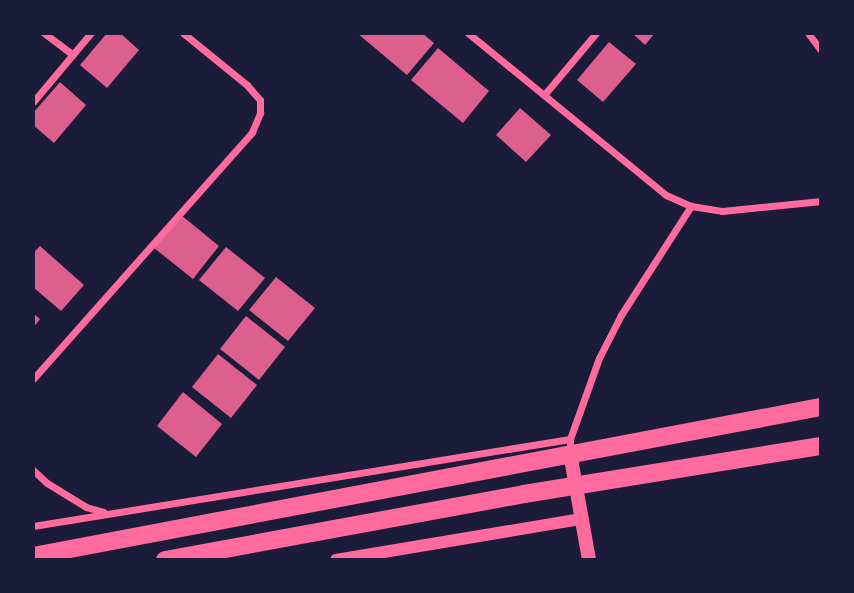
<!DOCTYPE html>
<html>
<head>
<meta charset="utf-8">
<style>
  body { margin:0 }
  #map { position:relative; width:854px; height:593px; overflow:hidden; background:#1b1b3a; font-family:"Titillium Web",sans-serif }
  div>[style] { position:absolute }
  .building>* { inset:0; background:#dd5f8e }
  .minor>* { height:7px; margin:-3.5px; padding:0 3.5px; transform-origin:3.5px; border-radius:3.5px; background:#ff6b9d }
  .tertiary>* { height:12px; margin:-6px; padding:0 6px; transform-origin:6px; border-radius:6px; background:#ff6b9d }
  .secondary>* { height:14px; margin:-7px; padding:0 7px; transform-origin:7px; border-radius:7px; background:#ff6b9d }
  .primary>* { height:18px; margin:-9px; padding:0 9px; transform-origin:9px; border-radius:9px; background:#ff6b9d }
  span { translate:-50% -50%; white-space:nowrap; text-align:center; line-height:1.15; -webkit-text-stroke:7px #1b1b3a; paint-order:stroke }
  .frame { position:absolute; inset:0; border:35px solid #1b1b3a; pointer-events:none }
</style>
</head>
<body>
<div id="map">
  <div class="building">
    <div style="clip-path:polygon(107px 33px,120px 33px,139px 50px,107px 88px,80px 65px)"></div>
    <div style="clip-path:polygon(357px 33px,422px 33px,434px 43px,407px 75px)"></div>
    <div style="clip-path:polygon(632px 33px,655px 33px,645px 45px)"></div>
    <div style="clip-path:polygon(609px 42px,636px 64px,603px 102px,577px 80px)"></div>
    <div style="clip-path:polygon(438px 48px,489px 91px,463px 123px,411px 80px)"></div>
    <div style="clip-path:polygon(60px 82px,86px 105px,54px 143px,33px 125px,33px 113px)"></div>
    <div style="clip-path:polygon(520px 108px,551px 135px,526px 162px,496px 135px)"></div>
    <div style="clip-path:polygon(181px 215px,219px 246px,193px 279px,154px 248px)"></div>
    <div style="clip-path:polygon(40px 246px,84px 285px,61px 311px,33px 287px,33px 253px)"></div>
    <div style="clip-path:polygon(226px 247px,265px 278px,238px 311px,199px 280px)"></div>
    <div style="clip-path:polygon(276px 277px,315px 308px,288px 341px,249px 310px)"></div>
    <div style="clip-path:polygon(33px 313px,40px 319px,33px 328px)"></div>
    <div style="clip-path:polygon(246px 316px,285px 347px,259px 380px,220px 349px)"></div>
    <div style="clip-path:polygon(218px 354px,257px 385px,231px 418px,192px 387px)"></div>
    <div style="clip-path:polygon(183px 392px,222px 424px,196px 457px,157px 426px)"></div>
  </div>
  <div class="minor">
    <div style="left:44px;top:33px;width:36px;rotate:37deg"></div>
    <div style="left:468px;top:33px;width:256px;rotate:39.3deg"></div>
    <div style="left:666px;top:195px;width:27px;rotate:24deg"></div>
    <div style="left:691px;top:206px;width:31px;rotate:9deg"></div>
    <div style="left:722px;top:211px;width:100px;rotate:-5.8deg"></div>
    <div style="left:808px;top:33px;width:21px;rotate:53deg"></div>
    <div style="left:544px;top:95px;width:81px;rotate:-50deg"></div>
    <div style="left:33px;top:102px;width:90px;rotate:-50deg"></div>
    <div style="left:33px;top:379px;width:330px;rotate:-48.4deg"></div>
    <div style="left:252px;top:132px;width:21px;rotate:-67deg"></div>
    <div style="left:260px;top:113px;width:13px;rotate:-90deg"></div>
    <div style="left:260px;top:100px;width:20px;rotate:-131deg"></div>
    <div style="left:247px;top:85px;width:82px;rotate:-140.9deg"></div>
    <div style="left:570px;top:439px;width:86px;rotate:-70.3deg"></div>
    <div style="left:599px;top:358px;width:48px;rotate:-62.9deg"></div>
    <div style="left:621px;top:315px;width:130px;rotate:-57.3deg"></div>
    <div style="left:33px;top:470px;width:19px;rotate:43deg"></div>
    <div style="left:47px;top:483px;width:46px;rotate:31.6deg"></div>
    <div style="left:86px;top:507px;width:18px;rotate:16deg"></div>
    <div style="left:33px;top:526px;width:544px;rotate:-9.2deg"></div>
    <div style="left:570px;top:439px;width:14px;rotate:90deg"></div>
  </div>
  <div class="tertiary">
    <div style="left:336px;top:560px;width:249px;rotate:-9.5deg"></div>
  </div>
  <div class="secondary">
    <div style="left:570px;top:453px;width:109px;rotate:79.9deg"></div>
  </div>
  <div class="primary">
    <div style="left:33px;top:556px;width:802px;rotate:-10.71deg"></div>
    <div style="left:165px;top:560px;width:365px;rotate:-10.4deg"></div>
    <div style="left:524px;top:494px;width:301px;rotate:-9.2deg"></div>
  </div>
  <div class="frame"></div>
</div>
</body>
</html>
